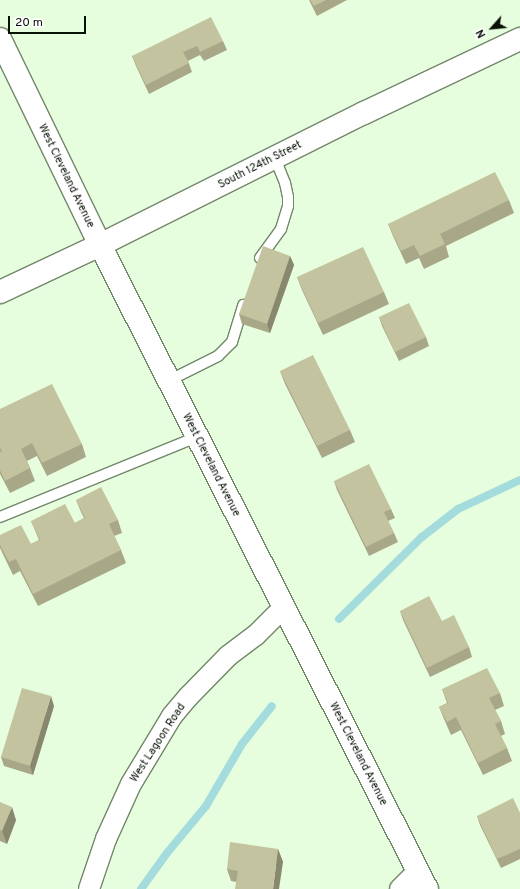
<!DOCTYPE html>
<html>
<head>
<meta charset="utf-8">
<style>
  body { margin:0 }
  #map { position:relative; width:520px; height:889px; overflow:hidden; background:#e6fedd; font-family:Overpass,sans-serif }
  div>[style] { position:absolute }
  .stream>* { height:8px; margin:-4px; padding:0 4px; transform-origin:4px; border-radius:4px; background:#a4dcdd }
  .roads { filter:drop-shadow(1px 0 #72876a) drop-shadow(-1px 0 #72876a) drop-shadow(0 1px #72876a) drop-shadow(0 -1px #72876a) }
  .service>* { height:10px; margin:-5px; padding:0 5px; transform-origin:5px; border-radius:5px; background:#fff }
  .minor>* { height:20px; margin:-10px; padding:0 10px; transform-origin:10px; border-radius:10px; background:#fff }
  .tertiary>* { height:22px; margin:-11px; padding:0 11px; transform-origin:11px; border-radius:11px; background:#fff }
  .secondary>* { height:22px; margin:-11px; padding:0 11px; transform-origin:11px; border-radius:11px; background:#fff }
  .wall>* { inset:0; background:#a8a889 }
  .shaded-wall>* { inset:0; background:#88886f }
  .building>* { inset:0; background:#c3c39f }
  span { translate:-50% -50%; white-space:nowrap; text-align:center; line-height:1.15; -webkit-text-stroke:3.5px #fff; paint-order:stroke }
  .street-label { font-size:11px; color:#091107 }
  .north { position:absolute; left:472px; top:8px; width:40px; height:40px; -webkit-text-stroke:3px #fff; paint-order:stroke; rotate:243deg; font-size:11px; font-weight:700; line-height:16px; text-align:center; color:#091107 }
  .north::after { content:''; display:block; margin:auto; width:14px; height:18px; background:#091107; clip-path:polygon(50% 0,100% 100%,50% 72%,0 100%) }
  .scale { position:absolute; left:8px; top:16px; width:78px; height:18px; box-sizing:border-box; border:2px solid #091107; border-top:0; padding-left:5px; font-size:12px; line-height:14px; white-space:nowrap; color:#091107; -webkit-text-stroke:3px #fff; paint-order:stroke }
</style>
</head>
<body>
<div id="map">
  <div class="stream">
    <div style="left:339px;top:619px;width:117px;rotate:-44.7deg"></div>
    <div style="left:422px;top:537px;width:46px;rotate:-37.9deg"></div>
    <div style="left:458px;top:509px;width:68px;rotate:-25.1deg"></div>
    <div style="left:141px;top:889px;width:44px;rotate:-54.2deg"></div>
    <div style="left:167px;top:853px;width:61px;rotate:-50.3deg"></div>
    <div style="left:206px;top:806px;width:72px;rotate:-59.9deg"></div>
    <div style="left:242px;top:744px;width:48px;rotate:-51.7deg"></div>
  </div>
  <div class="roads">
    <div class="service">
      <div style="left:260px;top:258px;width:36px;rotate:-54deg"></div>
      <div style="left:281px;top:229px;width:24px;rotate:-73deg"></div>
      <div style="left:288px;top:206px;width:9px;rotate:-90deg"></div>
      <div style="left:288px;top:197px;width:14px;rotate:-102deg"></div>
      <div style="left:285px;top:183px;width:27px;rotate:-112deg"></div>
      <div style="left:168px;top:381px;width:56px;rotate:-26.6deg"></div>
      <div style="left:218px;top:356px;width:20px;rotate:-45deg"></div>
      <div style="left:232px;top:342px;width:39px;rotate:-73deg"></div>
      <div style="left:0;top:517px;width:213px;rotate:-22.1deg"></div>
    </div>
    <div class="minor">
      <div style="left:89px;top:889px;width:53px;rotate:-71.2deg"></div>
      <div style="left:106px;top:839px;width:60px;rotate:-65.6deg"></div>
      <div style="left:131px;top:784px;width:79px;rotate:-58.9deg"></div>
      <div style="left:172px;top:716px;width:25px;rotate:-50deg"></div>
      <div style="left:188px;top:697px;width:57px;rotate:-45.7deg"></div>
      <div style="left:228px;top:656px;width:34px;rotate:-37deg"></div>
      <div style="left:255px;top:636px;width:40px;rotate:-45deg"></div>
      <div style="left:400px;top:889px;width:25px;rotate:-45deg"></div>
    </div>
    <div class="tertiary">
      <div style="left:0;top:292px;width:110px;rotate:-25.2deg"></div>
      <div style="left:100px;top:245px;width:295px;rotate:-26.6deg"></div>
      <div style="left:364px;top:113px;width:173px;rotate:-25.4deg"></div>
    </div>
    <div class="secondary">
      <div style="left:0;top:39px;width:229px;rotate:64.1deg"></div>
      <div style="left:100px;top:245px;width:722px;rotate:63.08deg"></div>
    </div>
  </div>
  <div class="wall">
    <div style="clip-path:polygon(309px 0,347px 0,317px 16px)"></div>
    <div style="clip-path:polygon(223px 41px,227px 50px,204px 61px,200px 55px,188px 61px,192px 72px,149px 94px,136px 66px,132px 56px)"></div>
    <div style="clip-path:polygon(509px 200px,514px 213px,446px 246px,449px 257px,424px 269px,419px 258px,406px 264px,393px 236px,388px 224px)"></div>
    <div style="clip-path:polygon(290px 256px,294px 265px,270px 333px,242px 324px,239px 314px)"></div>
    <div style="clip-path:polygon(297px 277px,384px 292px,389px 304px,323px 335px,302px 290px)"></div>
    <div style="clip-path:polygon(379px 317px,426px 337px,429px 346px,399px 361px,382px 326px)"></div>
    <div style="clip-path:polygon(280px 371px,350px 430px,355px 442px,322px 458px,285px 384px)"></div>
    <div style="clip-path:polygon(0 409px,82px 444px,86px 457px,47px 476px,37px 456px,27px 461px,30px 468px,35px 481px,10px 493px,0 474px)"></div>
    <div style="clip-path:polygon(334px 481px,391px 509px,395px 518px,388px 521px,394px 533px,398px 542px,369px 556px,337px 490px)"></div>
    <div style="clip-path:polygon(76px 500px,118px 520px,122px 533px,114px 536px,121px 550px,126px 563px,38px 606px,20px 571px,13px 575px,0 548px,0 535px,31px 544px,39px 540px,31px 521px,75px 523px,84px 518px,81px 512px)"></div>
    <div style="clip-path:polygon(400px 611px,442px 621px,469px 647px,472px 657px,430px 677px,403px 620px)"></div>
    <div style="clip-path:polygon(442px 689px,500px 693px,504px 706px,495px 710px,501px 721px,505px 734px,501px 736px,507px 748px,512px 761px,483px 775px,461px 730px,451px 735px,444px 719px,439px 707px,447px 703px)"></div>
    <div style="clip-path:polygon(54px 706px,33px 775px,4px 766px,1px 757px)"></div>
    <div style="clip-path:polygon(0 802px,16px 820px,7px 844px,0 841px)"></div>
    <div style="clip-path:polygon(520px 813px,520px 859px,501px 868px,480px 825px,477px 816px)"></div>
    <div style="clip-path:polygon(278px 849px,283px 862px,236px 882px,231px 881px,227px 869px)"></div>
  </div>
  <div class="shaded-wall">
    <div style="clip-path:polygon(290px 256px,294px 265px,270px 333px,267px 324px)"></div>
    <div style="clip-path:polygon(51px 696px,54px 706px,33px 775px,30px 766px)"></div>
    <div style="clip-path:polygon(12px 807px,16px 820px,7px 844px,2px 831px)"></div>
    <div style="clip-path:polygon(278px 849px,283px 862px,279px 889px,273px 889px)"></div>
  </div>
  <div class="building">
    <div style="clip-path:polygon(310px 0,326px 0,314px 6px)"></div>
    <div style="clip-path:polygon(211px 17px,223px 41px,200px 52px,197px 46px,183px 52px,189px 63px,146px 85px,132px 56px)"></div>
    <div style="clip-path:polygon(495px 172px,509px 200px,440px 234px,445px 244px,420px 256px,414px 245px,401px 251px,388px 224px)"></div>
    <div style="clip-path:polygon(263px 246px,290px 256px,267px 324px,239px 314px)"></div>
    <div style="clip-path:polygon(363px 247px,384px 292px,318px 323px,297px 277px)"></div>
    <div style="clip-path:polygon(409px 303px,426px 337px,395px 352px,379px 317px)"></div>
    <div style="clip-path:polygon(313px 355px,350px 430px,317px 446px,280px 371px)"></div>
    <div style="clip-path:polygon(52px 384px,82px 444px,42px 463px,32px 443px,21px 449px,30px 468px,5px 481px,0 470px,0 452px,2px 451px,0 448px,0 409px)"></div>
    <div style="clip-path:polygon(369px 464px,391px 509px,384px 512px,394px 533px,366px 547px,334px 481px)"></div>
    <div style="clip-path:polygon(101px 487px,118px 520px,109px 524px,121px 550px,33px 594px,16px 559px,9px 562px,0 545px,0 535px,21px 525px,31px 544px,40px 540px,31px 521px,65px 504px,75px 523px,85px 518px,76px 500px)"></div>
    <div style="clip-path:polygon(429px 596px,442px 621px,454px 615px,469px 647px,427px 668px,400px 611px)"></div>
    <div style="clip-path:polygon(487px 668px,500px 693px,489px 698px,501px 721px,495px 724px,507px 748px,478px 763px,456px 717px,447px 722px,439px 707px,448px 703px,442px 689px)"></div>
    <div style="clip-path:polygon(22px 688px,51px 696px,30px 766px,1px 757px)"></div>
    <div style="clip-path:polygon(513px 798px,520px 813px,520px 849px,497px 859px,477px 816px)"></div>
    <div style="clip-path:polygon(0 802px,12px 807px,2px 831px,0 830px)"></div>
    <div style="clip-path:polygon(230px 842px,278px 849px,273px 889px,235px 889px,238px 871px,227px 869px)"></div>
  </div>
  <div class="street-label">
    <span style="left:260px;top:165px;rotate:-27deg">South 124th Street</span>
    <span style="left:66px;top:176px;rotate:64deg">West Cleveland Avenue</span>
    <span style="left:211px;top:465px;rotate:63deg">West Cleveland Avenue</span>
    <span style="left:158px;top:743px;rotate:-57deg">West Lagoon Road</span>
    <span style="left:358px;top:754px;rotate:63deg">West Cleveland Avenue</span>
  </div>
  <div class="north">N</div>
  <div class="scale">20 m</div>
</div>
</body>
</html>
